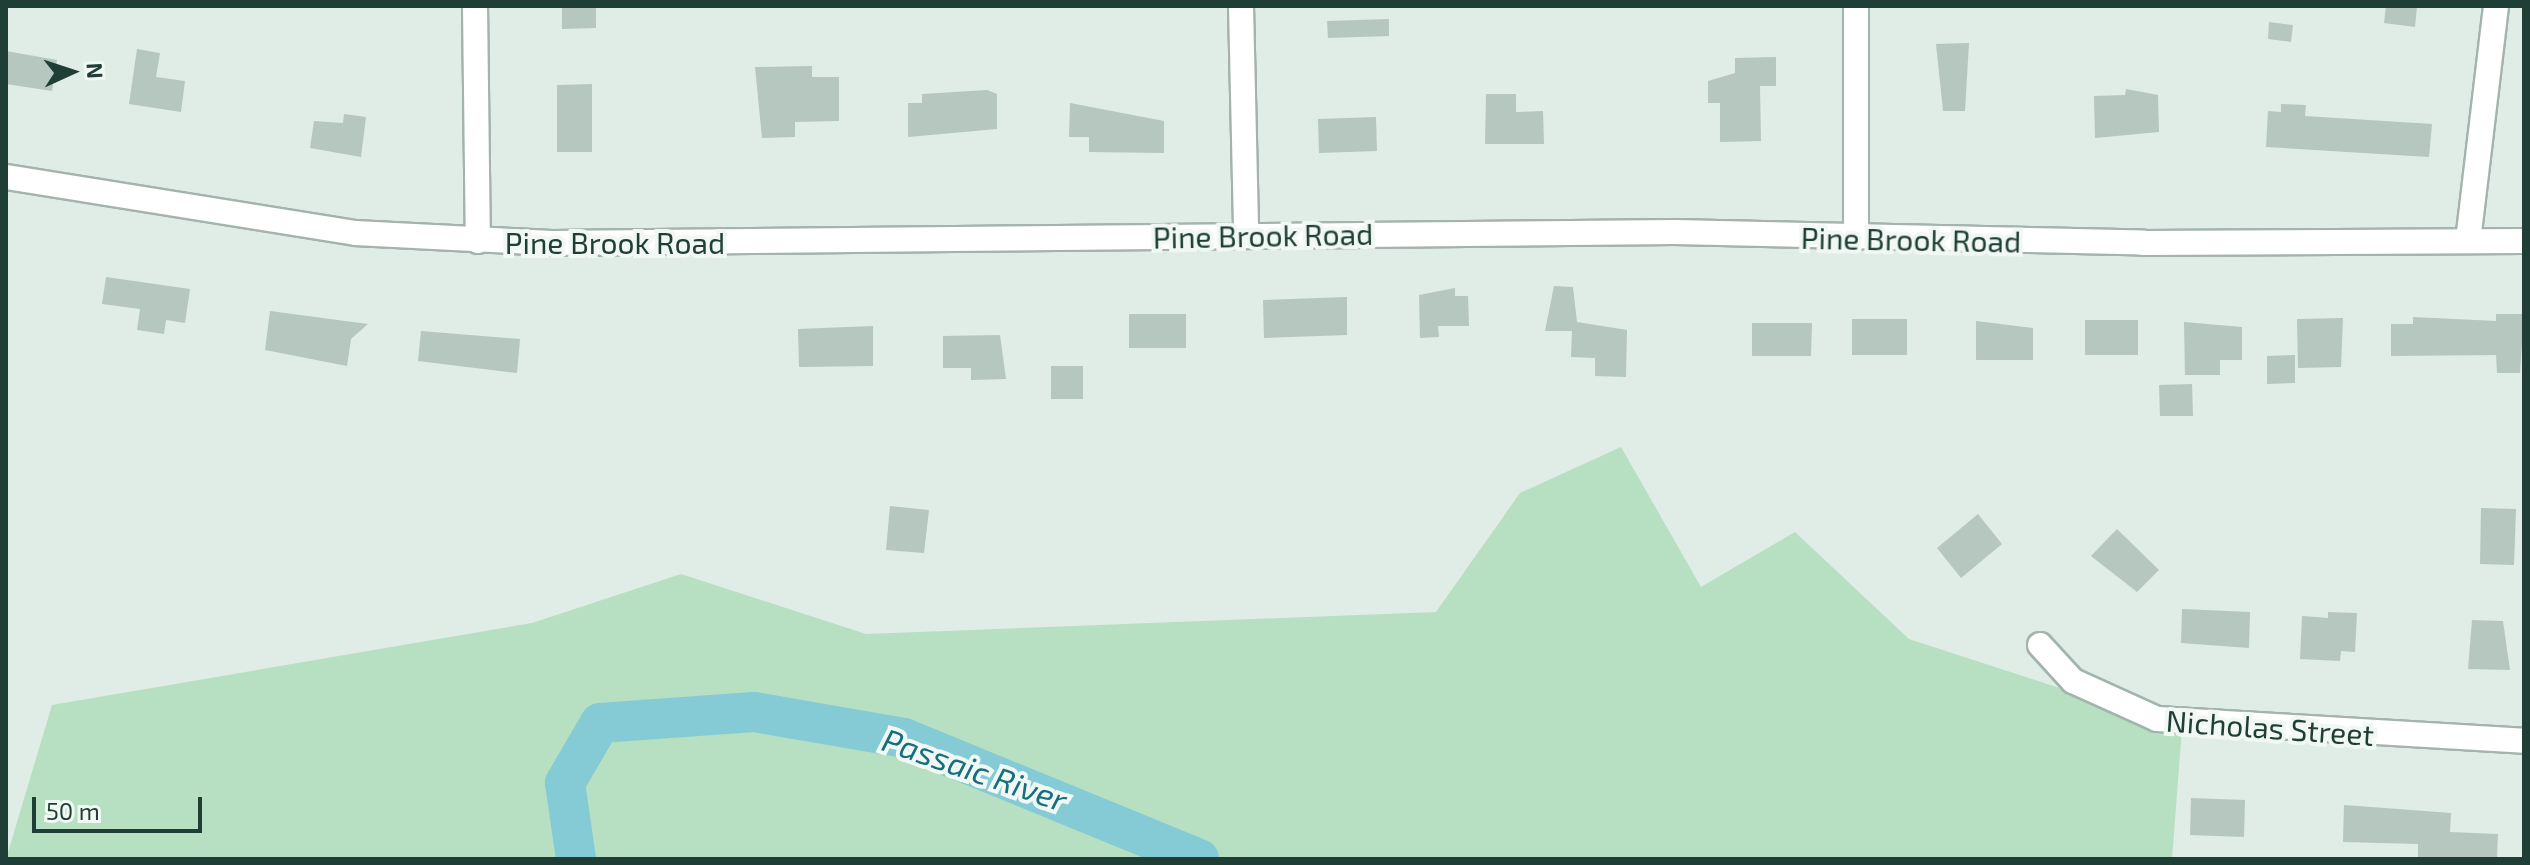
<!DOCTYPE html>
<html>
<head>
<meta charset="utf-8">
<style>
  body { margin:0 }
  #map { position:relative; width:2530px; height:865px; overflow:hidden; background:#e0ece6; font-family:"Exo 2",sans-serif }
  div>[style] { position:absolute }
  .green>* { inset:0; background:#b7dfc1 }
  .river>* { height:40px; margin:-20px; padding:0 20px; transform-origin:20px; border-radius:20px; background:#84cbd5 }
  .building>* { inset:0; background:#b5c7bf }
  .roads { filter:drop-shadow(2px 0 #a2b4ad) drop-shadow(-2px 0 #a2b4ad) drop-shadow(0 2px #a2b4ad) drop-shadow(0 -2px #a2b4ad) }
  .minor>* { height:24px; margin:-12px; padding:0 12px; transform-origin:12px; border-radius:12px; background:#fff }
  span { translate:-50% -50%; white-space:nowrap; text-align:center; line-height:1.15; -webkit-text-stroke:8px #f1f8f4; paint-order:stroke }
  .street-label { font-size:30px; color:#1f3e35 }
  .water-label { font-size:32px; color:#156f7e; font-style:italic }
  .frame { position:absolute; inset:0; border:8px solid #1f3e35; pointer-events:none }
  .north { position:absolute; left:32px; top:32px; width:80px; height:80px; -webkit-text-stroke:6px #f1f8f4; paint-order:stroke; rotate:87deg; font-size:22px; font-weight:700; line-height:32px; text-align:center; color:#1f3e35 }
  .north::after { content:''; display:block; margin:auto; width:28px; height:36px; background:#1f3e35; clip-path:polygon(50% 0,100% 100%,50% 72%,0 100%) }
  .scale { position:absolute; left:32px; top:797px; width:170px; height:36px; box-sizing:border-box; border:4px solid #1f3e35; border-top:0; padding-left:10px; font-size:24px; line-height:28px; white-space:nowrap; color:#1f3e35; -webkit-text-stroke:6px #f1f8f4; paint-order:stroke }
</style>
</head>
<body>
<div id="map">
  <div class="green">
    <div style="clip-path:polygon(1621px 447px,1701px 587px,1795px 532px,1909px 639px,2182px 728px,2172px 859px,6px 859px,52px 705px,532px 623px,681px 574px,866px 634px,1436px 612px,1520px 493px)"></div>
  </div>
  <div class="river">
    <div style="left:576px;top:859px;width:77px;rotate:-98.2deg"></div>
    <div style="left:565px;top:783px;width:69px;rotate:-59.7deg"></div>
    <div style="left:600px;top:723px;width:154px;rotate:-4.1deg"></div>
    <div style="left:754px;top:712px;width:152px;rotate:9.8deg"></div>
    <div style="left:904px;top:738px;width:319px;rotate:22.3deg"></div>
  </div>
  <div class="building">
    <div style="clip-path:polygon(562px 6px,596px 6px,596px 28px,562px 29px)"></div>
    <div style="clip-path:polygon(2386px 6px,2417px 6px,2415px 27px,2384px 23px)"></div>
    <div style="clip-path:polygon(1389px 19px,1389px 36px,1328px 38px,1327px 21px)"></div>
    <div style="clip-path:polygon(2269px 22px,2293px 25px,2291px 42px,2268px 39px)"></div>
    <div style="clip-path:polygon(1969px 43px,1965px 111px,1943px 111px,1936px 44px)"></div>
    <div style="clip-path:polygon(137px 49px,160px 53px,156px 77px,185px 81px,181px 112px,129px 104px)"></div>
    <div style="clip-path:polygon(6px 51px,57px 60px,52px 91px,6px 84px)"></div>
    <div style="clip-path:polygon(1776px 57px,1776px 86px,1760px 86px,1761px 141px,1720px 142px,1720px 103px,1708px 103px,1708px 81px,1735px 73px,1735px 58px)"></div>
    <div style="clip-path:polygon(812px 66px,812px 77px,839px 77px,839px 121px,795px 122px,795px 137px,762px 138px,755px 67px)"></div>
    <div style="clip-path:polygon(592px 84px,592px 152px,557px 152px,557px 85px)"></div>
    <div style="clip-path:polygon(2126px 89px,2158px 95px,2159px 132px,2095px 138px,2094px 96px,2125px 95px)"></div>
    <div style="clip-path:polygon(987px 90px,997px 94px,997px 129px,908px 137px,908px 103px,922px 103px,922px 94px)"></div>
    <div style="clip-path:polygon(1486px 94px,1516px 94px,1516px 112px,1543px 111px,1544px 144px,1485px 144px)"></div>
    <div style="clip-path:polygon(1070px 103px,1164px 121px,1164px 153px,1089px 152px,1089px 137px,1069px 137px)"></div>
    <div style="clip-path:polygon(2281px 104px,2306px 105px,2305px 116px,2432px 124px,2429px 157px,2266px 147px,2268px 111px,2281px 112px)"></div>
    <div style="clip-path:polygon(344px 114px,366px 117px,361px 157px,310px 148px,314px 121px,343px 123px)"></div>
    <div style="clip-path:polygon(1376px 117px,1377px 151px,1319px 153px,1318px 119px)"></div>
    <div style="clip-path:polygon(106px 277px,190px 289px,185px 323px,166px 320px,164px 334px,137px 330px,140px 309px,102px 304px)"></div>
    <div style="clip-path:polygon(1554px 286px,1573px 287px,1577px 322px,1627px 330px,1626px 377px,1595px 376px,1595px 358px,1571px 357px,1572px 331px,1545px 331px)"></div>
    <div style="clip-path:polygon(1455px 288px,1455px 296px,1468px 296px,1469px 326px,1438px 326px,1439px 337px,1420px 338px,1419px 295px)"></div>
    <div style="clip-path:polygon(1347px 297px,1347px 335px,1264px 338px,1263px 300px)"></div>
    <div style="clip-path:polygon(270px 311px,368px 324px,351px 339px,347px 366px,265px 350px)"></div>
    <div style="clip-path:polygon(1129px 314px,1186px 314px,1186px 348px,1129px 348px)"></div>
    <div style="clip-path:polygon(2496px 314px,2524px 314px,2520px 373px,2497px 373px,2496px 355px,2391px 356px,2391px 324px,2413px 324px,2413px 317px,2496px 321px)"></div>
    <div style="clip-path:polygon(2343px 318px,2341px 367px,2298px 368px,2297px 319px)"></div>
    <div style="clip-path:polygon(1852px 319px,1907px 319px,1907px 355px,1852px 355px)"></div>
    <div style="clip-path:polygon(2085px 320px,2138px 320px,2138px 355px,2085px 355px)"></div>
    <div style="clip-path:polygon(1976px 321px,2033px 328px,2033px 360px,1976px 360px)"></div>
    <div style="clip-path:polygon(2184px 322px,2242px 327px,2242px 360px,2220px 360px,2220px 375px,2185px 375px)"></div>
    <div style="clip-path:polygon(1752px 323px,1812px 323px,1811px 356px,1752px 356px)"></div>
    <div style="clip-path:polygon(873px 326px,873px 366px,799px 367px,798px 329px)"></div>
    <div style="clip-path:polygon(421px 331px,520px 339px,517px 373px,418px 361px)"></div>
    <div style="clip-path:polygon(1000px 335px,1006px 379px,971px 380px,971px 368px,943px 368px,943px 336px)"></div>
    <div style="clip-path:polygon(2295px 355px,2295px 383px,2267px 384px,2267px 356px)"></div>
    <div style="clip-path:polygon(1051px 366px,1083px 366px,1083px 399px,1051px 399px)"></div>
    <div style="clip-path:polygon(2192px 384px,2193px 416px,2160px 416px,2159px 385px)"></div>
    <div style="clip-path:polygon(890px 506px,929px 510px,924px 553px,886px 550px)"></div>
    <div style="clip-path:polygon(2481px 508px,2516px 509px,2514px 565px,2480px 564px)"></div>
    <div style="clip-path:polygon(1978px 514px,2002px 544px,1961px 578px,1937px 548px)"></div>
    <div style="clip-path:polygon(2117px 529px,2159px 570px,2137px 592px,2091px 556px)"></div>
    <div style="clip-path:polygon(2182px 609px,2250px 612px,2249px 648px,2181px 643px)"></div>
    <div style="clip-path:polygon(2328px 612px,2357px 613px,2355px 652px,2341px 651px,2340px 661px,2300px 659px,2302px 616px,2328px 618px)"></div>
    <div style="clip-path:polygon(2472px 620px,2503px 621px,2510px 670px,2468px 669px)"></div>
    <div style="clip-path:polygon(2191px 798px,2245px 800px,2244px 837px,2190px 835px)"></div>
    <div style="clip-path:polygon(2344px 805px,2451px 813px,2450px 832px,2498px 834px,2497px 859px,2418px 859px,2418px 844px,2343px 842px)"></div>
  </div>
  <div class="roads">
    <div class="minor">
      <div style="left:475px;top:6px;width:235px;rotate:89.3deg"></div>
      <div style="left:1241px;top:6px;width:228px;rotate:88.7deg"></div>
      <div style="left:1856px;top:6px;width:232px;rotate:90deg"></div>
      <div style="left:6px;top:177px;width:353px;rotate:9.1deg"></div>
      <div style="left:355px;top:233px;width:197px;rotate:2.9deg"></div>
      <div style="left:552px;top:243px;width:1123px;rotate:-0.56deg"></div>
      <div style="left:1675px;top:232px;width:468px;rotate:1.3deg"></div>
      <div style="left:2143px;top:243px;width:381px;rotate:-0.3deg"></div>
      <div style="left:2468px;top:241px;width:237px;rotate:-83.2deg"></div>
      <div style="left:2040px;top:645px;width:49px;rotate:47.5deg"></div>
      <div style="left:2073px;top:681px;width:92px;rotate:24.3deg"></div>
      <div style="left:2157px;top:719px;width:368px;rotate:3.4deg"></div>
    </div>
  </div>
  <div class="street-label">
    <span style="left:1263px;top:235px;rotate:-1deg">Pine Brook Road</span>
    <span style="left:1911px;top:239px;rotate:1deg">Pine Brook Road</span>
    <span style="left:615px;top:242px">Pine Brook Road</span>
    <span style="left:2270px;top:727px;rotate:4deg">Nicholas Street</span>
  </div>
  <div class="water-label">
    <span style="left:975px;top:769px;rotate:19deg">Passaic River</span>
  </div>
  <div class="frame"></div>
  <div class="north">N</div>
  <div class="scale">50 m</div>
</div>
</body>
</html>
